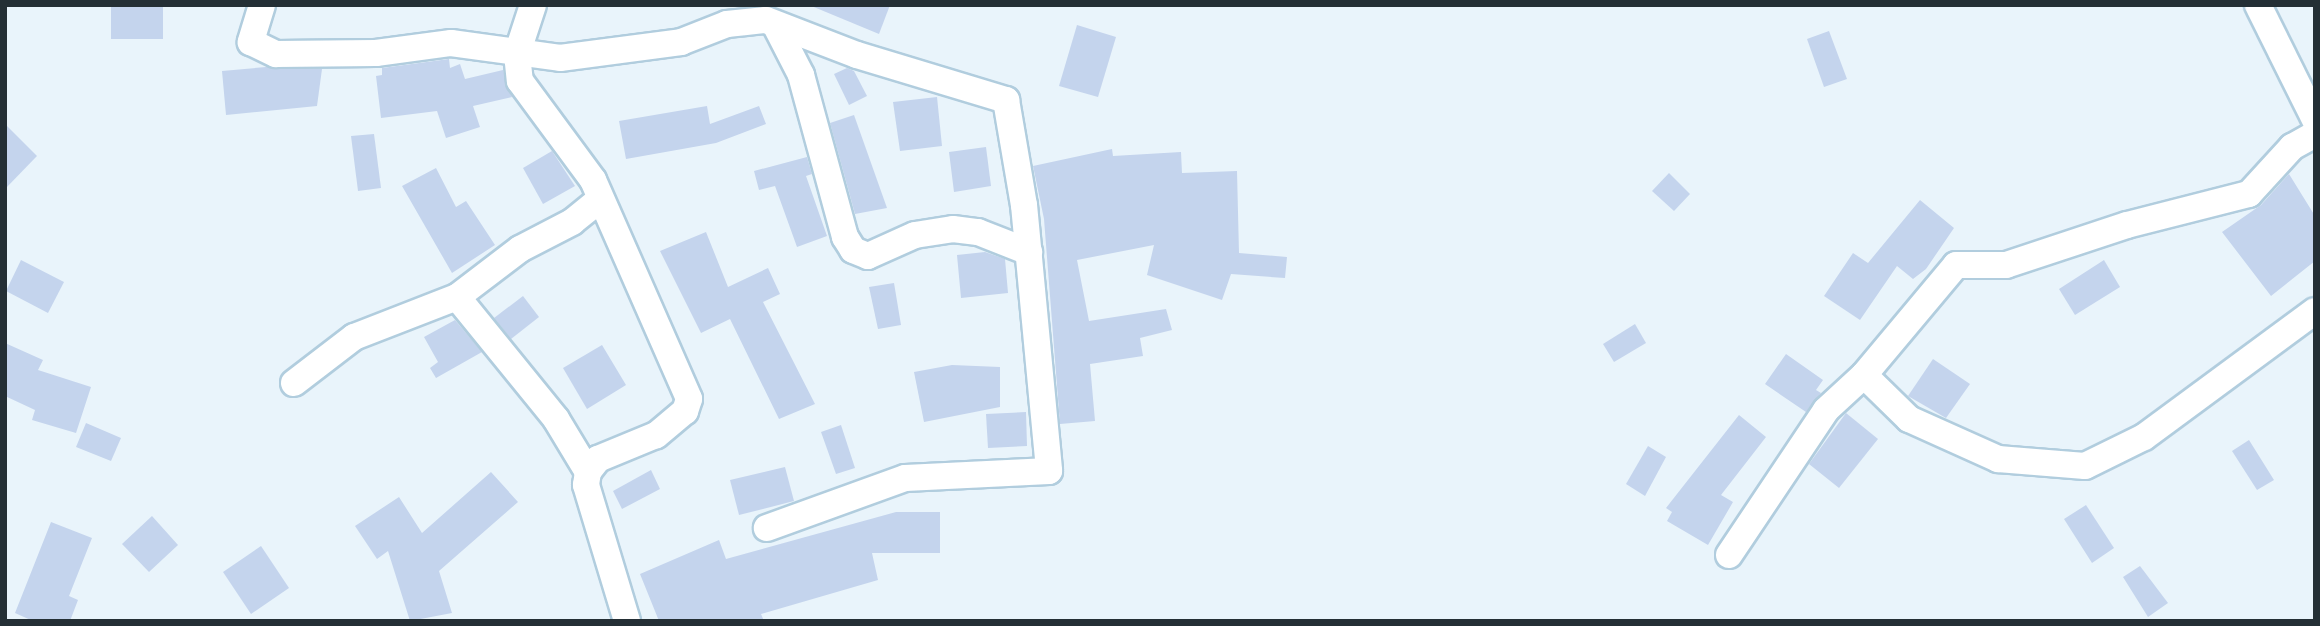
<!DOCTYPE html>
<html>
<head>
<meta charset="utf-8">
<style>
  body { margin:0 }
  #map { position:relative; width:2320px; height:626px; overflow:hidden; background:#e9f4fb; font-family:"Open Sans",sans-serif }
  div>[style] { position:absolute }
  .building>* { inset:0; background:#c4d4ed }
  .roads { filter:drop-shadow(2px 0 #b1cdde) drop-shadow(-2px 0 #b1cdde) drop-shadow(0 2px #b1cdde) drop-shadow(0 -2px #b1cdde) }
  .minor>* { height:26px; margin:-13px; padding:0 13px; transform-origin:13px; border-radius:13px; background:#fff }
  span { translate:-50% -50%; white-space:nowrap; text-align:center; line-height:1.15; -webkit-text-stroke:5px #fff; paint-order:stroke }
  .frame { position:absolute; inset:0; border:7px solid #242f35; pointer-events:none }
</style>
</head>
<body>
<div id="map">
  <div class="building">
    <div style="clip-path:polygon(111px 5px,163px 5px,163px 39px,111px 39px)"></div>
    <div style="clip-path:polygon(809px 5px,890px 5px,879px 34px)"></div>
    <div style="clip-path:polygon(1077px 25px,1116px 37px,1098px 97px,1059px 86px)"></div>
    <div style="clip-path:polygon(1829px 31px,1847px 79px,1824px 87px,1807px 39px)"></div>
    <div style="clip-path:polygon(449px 59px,450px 68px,460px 64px,465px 79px,503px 70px,512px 97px,473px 106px,480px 127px,446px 138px,437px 111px,381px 118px,376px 76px,382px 75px,382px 68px)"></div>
    <div style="clip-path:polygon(266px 67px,322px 69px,317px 106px,226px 115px,222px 71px)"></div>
    <div style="clip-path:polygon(847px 68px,854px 71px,867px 96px,849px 105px,834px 74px)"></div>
    <div style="clip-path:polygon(937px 97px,942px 146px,900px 151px,893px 102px)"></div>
    <div style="clip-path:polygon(707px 106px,710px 124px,759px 106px,766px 124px,716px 143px,626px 159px,619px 121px)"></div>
    <div style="clip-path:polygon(854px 115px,887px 208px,855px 214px,830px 123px)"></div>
    <div style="clip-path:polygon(5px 124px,37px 156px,5px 189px)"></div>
    <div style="clip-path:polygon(374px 134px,381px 188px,358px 191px,351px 136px)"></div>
    <div style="clip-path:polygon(986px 147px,991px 186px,954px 192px,949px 152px)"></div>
    <div style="clip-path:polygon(1112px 149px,1113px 156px,1181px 152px,1182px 173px,1237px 171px,1239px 253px,1287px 257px,1285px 278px,1231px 274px,1222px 300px,1147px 275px,1154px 245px,1077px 260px,1089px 321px,1166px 309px,1172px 330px,1140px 338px,1143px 356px,1090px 364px,1095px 421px,1060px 424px,1044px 219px,1033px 166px)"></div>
    <div style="clip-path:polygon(552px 151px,575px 186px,543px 204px,523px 168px)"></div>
    <div style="clip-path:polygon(807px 157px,812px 174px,806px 176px,827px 236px,797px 247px,775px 186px,759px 190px,754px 171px)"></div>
    <div style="clip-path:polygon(436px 168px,456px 207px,466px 201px,495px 245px,452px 273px,402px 186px)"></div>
    <div style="clip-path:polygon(1669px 173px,1690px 194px,1674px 211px,1652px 191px)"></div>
    <div style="clip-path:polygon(2289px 174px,2315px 216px,2315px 261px,2271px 296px,2222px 232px,2261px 205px)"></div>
    <div style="clip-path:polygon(1920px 200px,1954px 228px,1926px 269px,1913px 279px,1897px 266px,1860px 320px,1824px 296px,1853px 253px,1868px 263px)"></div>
    <div style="clip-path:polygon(706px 232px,728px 287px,768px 268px,780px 294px,763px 302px,815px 404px,779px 419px,730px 319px,701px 333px,660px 251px)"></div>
    <div style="clip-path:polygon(985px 252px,1005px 259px,1008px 293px,961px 298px,957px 255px)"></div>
    <div style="clip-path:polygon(21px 260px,64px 282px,48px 313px,6px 291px)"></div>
    <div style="clip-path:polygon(2104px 260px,2120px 287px,2075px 315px,2059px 289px)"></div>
    <div style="clip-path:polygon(894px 283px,901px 325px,878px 329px,869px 287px)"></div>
    <div style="clip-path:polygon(523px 296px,539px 317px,511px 339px,494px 318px)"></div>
    <div style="clip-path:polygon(455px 320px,482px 352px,436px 378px,430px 368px,438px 362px,424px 337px)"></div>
    <div style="clip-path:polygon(1635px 324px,1646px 343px,1614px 362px,1603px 344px)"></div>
    <div style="clip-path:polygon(5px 343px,43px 360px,38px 370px,91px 387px,76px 433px,32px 420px,35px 410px,5px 396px)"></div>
    <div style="clip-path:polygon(602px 345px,626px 385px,587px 409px,563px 368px)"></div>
    <div style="clip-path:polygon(1786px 354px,1823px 380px,1816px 390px,1821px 393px,1806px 412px,1765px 384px)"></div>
    <div style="clip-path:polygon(1933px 359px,1970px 384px,1946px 418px,1908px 396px)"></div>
    <div style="clip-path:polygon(952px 365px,1000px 367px,1000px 407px,924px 422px,914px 372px)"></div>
    <div style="clip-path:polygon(1026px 412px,1027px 446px,988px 448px,986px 414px)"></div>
    <div style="clip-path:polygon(1846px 413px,1878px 439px,1839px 488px,1809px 464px)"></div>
    <div style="clip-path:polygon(1739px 415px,1766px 437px,1721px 495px,1733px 502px,1708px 545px,1667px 521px,1672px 512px,1666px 508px)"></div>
    <div style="clip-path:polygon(86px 423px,121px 438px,111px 461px,76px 447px)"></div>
    <div style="clip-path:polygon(841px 425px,855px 468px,836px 474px,821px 432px)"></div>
    <div style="clip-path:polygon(2249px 440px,2274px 480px,2257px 490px,2232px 451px)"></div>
    <div style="clip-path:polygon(1648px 446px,1666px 457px,1645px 496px,1626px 484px)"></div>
    <div style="clip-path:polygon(785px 467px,794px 501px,739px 515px,730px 480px)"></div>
    <div style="clip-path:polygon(651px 470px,660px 489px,622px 509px,613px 491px)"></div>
    <div style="clip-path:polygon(491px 472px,518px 502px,439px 571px,452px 613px,410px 621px,388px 551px,377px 559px,355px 526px,399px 497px,422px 533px)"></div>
    <div style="clip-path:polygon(2086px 505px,2114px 548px,2092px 563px,2064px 519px)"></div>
    <div style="clip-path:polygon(896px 512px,940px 512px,940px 553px,872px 553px,878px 580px,761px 614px,764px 621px,659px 621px,640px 574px,719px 540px,726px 559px)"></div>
    <div style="clip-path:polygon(152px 516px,178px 545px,149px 572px,122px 544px)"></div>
    <div style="clip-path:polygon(51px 522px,92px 538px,69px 596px,78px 600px,70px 621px,33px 621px,15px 613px)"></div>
    <div style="clip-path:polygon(261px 546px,289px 588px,251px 614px,223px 572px)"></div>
    <div style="clip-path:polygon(2140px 566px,2168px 603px,2148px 617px,2123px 577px)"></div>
  </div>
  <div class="roads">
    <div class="minor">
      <div style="left:262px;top:5px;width:39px;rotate:107deg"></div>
      <div style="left:251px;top:42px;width:28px;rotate:26deg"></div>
      <div style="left:276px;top:54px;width:100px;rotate:-0.6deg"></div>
      <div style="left:376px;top:53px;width:76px;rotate:-7.6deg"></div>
      <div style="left:451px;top:43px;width:110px;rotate:7.8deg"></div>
      <div style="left:560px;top:58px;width:122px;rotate:-7.5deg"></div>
      <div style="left:681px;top:42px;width:49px;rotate:-21.4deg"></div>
      <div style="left:727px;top:24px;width:39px;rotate:-6deg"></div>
      <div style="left:766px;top:20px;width:97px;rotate:21deg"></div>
      <div style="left:857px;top:55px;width:156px;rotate:16.8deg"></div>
      <div style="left:1006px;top:100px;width:107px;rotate:80.3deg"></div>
      <div style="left:1024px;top:205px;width:267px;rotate:84.6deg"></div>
      <div style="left:1049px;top:471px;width:144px;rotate:177.2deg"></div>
      <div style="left:905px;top:478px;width:147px;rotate:160.1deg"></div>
      <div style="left:533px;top:5px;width:52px;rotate:108.1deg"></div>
      <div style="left:517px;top:54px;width:27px;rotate:84deg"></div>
      <div style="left:520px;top:81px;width:123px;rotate:53.6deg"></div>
      <div style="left:593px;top:180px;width:239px;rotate:66.3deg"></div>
      <div style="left:689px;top:399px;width:13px;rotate:108deg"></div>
      <div style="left:685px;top:411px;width:38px;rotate:140deg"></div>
      <div style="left:656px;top:435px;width:63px;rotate:157.5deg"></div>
      <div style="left:598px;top:459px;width:16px;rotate:128deg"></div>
      <div style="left:588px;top:472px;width:13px;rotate:99deg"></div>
      <div style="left:586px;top:485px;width:142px;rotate:73.2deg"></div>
      <div style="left:2258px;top:5px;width:128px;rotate:63.6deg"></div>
      <div style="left:777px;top:28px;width:53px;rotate:62.9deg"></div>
      <div style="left:801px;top:75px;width:168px;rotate:74.8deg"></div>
      <div style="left:845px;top:237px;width:15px;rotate:58deg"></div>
      <div style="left:853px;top:250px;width:16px;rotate:22deg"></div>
      <div style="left:868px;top:256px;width:51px;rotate:-24.1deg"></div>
      <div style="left:915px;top:235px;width:38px;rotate:-9deg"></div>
      <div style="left:953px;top:229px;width:25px;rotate:7deg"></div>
      <div style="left:978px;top:232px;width:55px;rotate:21.4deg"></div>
      <div style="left:457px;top:297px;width:157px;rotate:50.9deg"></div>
      <div style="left:556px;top:419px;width:62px;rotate:58.9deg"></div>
      <div style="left:1864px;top:375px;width:143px;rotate:-50.1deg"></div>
      <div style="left:1956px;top:265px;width:50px"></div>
      <div style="left:2006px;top:265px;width:127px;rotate:-18.3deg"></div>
      <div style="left:2127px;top:225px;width:126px;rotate:-14.3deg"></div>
      <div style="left:2249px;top:194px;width:64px;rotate:-47.5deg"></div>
      <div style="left:2292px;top:147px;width:26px;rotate:-29deg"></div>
      <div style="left:294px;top:383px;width:76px;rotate:-37.5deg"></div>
      <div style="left:354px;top:337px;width:110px;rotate:-21.2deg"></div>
      <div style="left:457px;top:297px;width:79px;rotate:-37.3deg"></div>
      <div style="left:520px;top:249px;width:59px;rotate:-27.4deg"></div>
      <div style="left:572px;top:222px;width:36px;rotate:-39deg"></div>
      <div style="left:1729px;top:555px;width:174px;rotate:-56.2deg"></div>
      <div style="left:1826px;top:410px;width:52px;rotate:-42.6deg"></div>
      <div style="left:1864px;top:375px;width:63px;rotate:44.4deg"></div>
      <div style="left:1909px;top:419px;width:98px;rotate:24.2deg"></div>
      <div style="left:1998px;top:459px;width:87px;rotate:4.6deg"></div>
      <div style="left:2085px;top:466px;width:66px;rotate:-26.2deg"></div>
      <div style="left:2144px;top:437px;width:212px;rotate:-36.4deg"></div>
    </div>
  </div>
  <div class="frame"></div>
</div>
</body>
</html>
